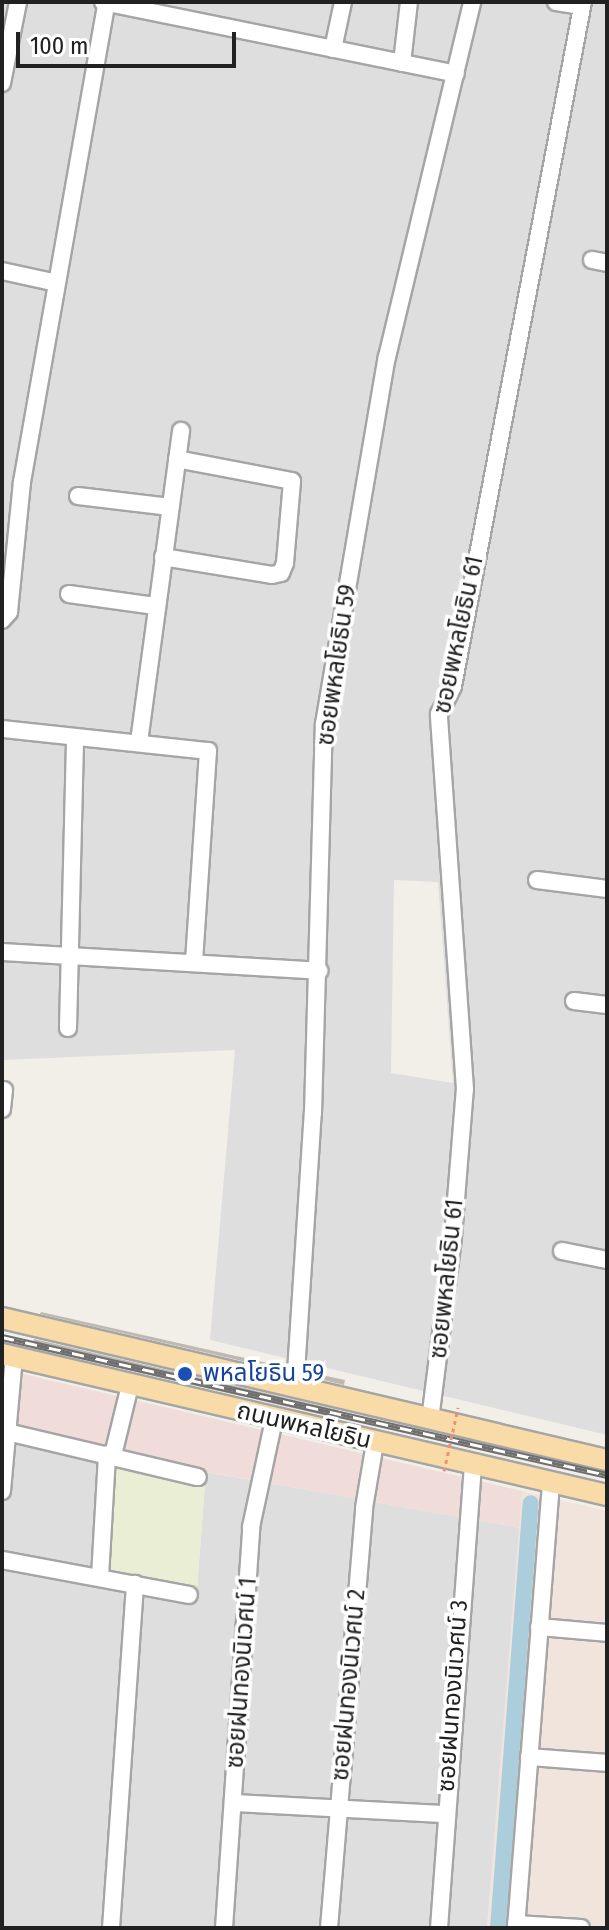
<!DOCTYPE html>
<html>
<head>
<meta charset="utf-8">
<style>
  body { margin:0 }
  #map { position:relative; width:609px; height:1930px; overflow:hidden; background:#f1efe8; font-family:"Fira Sans Condensed","Noto Sans Thai",sans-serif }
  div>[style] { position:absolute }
  .residential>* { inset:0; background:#dfdede }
  .commercial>* { inset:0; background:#f0dcd9 }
  .military>* { inset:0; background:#f1e4dd }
  .farmland>* { inset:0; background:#eaeed5 }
  .canal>* { height:16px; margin:-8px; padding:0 8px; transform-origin:8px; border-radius:8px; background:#abcddc }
  .building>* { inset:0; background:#beb8b1 }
  .roads { filter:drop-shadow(2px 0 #a5a5a5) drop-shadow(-2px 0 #a5a5a5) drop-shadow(0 2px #a5a5a5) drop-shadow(0 -2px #a5a5a5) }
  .minor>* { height:16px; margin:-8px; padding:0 8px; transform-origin:8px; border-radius:8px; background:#fff }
  .major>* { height:20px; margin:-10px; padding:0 10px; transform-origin:10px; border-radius:10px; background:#f8dba7 }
  .rail>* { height:7px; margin-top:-3.5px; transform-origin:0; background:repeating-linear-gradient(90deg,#fff 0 12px,#6f6f6f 0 24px); box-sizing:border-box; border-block:2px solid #6f6f6f }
  .path-bridge>* { height:3px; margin-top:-1.5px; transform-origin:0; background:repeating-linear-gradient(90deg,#f38d77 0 4px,transparent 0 8px) }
  .dots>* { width:22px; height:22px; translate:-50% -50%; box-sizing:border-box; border:4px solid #fff; border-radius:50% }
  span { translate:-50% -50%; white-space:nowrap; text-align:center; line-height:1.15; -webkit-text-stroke:7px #fff; paint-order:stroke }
  .street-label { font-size:24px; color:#212121 }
  .transit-label { font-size:24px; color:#164399 }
  .left { translate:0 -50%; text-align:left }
  .frame { position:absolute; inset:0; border:4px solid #212121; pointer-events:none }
  .scale { position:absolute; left:16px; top:32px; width:220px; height:36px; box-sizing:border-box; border:4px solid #212121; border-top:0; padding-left:10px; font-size:24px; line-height:28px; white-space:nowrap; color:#212121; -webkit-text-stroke:6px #fff; paint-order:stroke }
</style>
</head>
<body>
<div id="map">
  <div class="residential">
    <div style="clip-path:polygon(evenodd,2px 2px,607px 2px,607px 1435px,210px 1340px,235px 1050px,2px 1060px,2px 2px,394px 880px,438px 882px,453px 1083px,391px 1073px,394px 880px)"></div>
    <div style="clip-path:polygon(2px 1432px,115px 1450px,197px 1588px,206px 1472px,521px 1528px,487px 1928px,2px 1928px)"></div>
  </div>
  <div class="commercial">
    <div style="clip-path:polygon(2px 1369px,522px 1491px,521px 1528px,207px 1472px,205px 1484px,2px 1432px)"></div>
  </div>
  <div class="military">
    <div style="clip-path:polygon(522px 1491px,607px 1511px,607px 1928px,487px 1928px)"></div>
  </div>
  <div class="farmland">
    <div style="clip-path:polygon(114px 1465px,205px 1484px,197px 1589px,109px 1571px)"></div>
  </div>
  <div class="canal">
    <div style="left:498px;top:1928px;width:426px;rotate:-85.6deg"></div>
  </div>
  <div class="building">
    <div style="clip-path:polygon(41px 1312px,285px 1367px,285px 1371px,40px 1314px)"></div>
    <div style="clip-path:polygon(34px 1339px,338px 1410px,336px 1418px,32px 1348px)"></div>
    <div style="clip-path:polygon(307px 1372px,345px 1380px,344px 1385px,307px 1376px)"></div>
  </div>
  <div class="roads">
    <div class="minor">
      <div style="left:103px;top:2px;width:360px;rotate:11.5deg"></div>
      <div style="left:556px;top:2px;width:26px;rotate:9deg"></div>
      <div style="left:333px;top:49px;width:48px;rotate:-78deg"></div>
      <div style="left:402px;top:63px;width:61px;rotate:-83.5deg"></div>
      <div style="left:2px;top:83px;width:83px;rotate:-78.8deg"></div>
      <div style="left:592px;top:260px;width:15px;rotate:11deg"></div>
      <div style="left:2px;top:271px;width:56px;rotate:12.3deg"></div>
      <div style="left:78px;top:496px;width:93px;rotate:6.8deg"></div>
      <div style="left:163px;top:557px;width:110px;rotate:9.4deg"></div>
      <div style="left:272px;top:575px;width:9px;rotate:-13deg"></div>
      <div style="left:281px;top:573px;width:11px;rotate:-68deg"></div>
      <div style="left:285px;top:563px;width:82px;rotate:-85.1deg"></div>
      <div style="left:292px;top:481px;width:117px;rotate:-169.2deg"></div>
      <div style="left:69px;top:594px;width:87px;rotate:7.9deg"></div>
      <div style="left:2px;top:620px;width:11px;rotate:-49deg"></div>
      <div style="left:9px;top:612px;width:131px;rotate:-84.3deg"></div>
      <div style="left:22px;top:482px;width:487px;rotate:-80deg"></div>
      <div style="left:2px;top:729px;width:207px;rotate:6.1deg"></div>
      <div style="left:208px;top:751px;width:210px;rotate:93.8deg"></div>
      <div style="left:139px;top:742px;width:314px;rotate:-82.3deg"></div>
      <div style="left:537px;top:880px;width:71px;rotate:7.3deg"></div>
      <div style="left:2px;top:952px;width:318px;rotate:3.4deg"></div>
      <div style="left:574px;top:1001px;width:33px;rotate:7deg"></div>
      <div style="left:68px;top:1028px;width:291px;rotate:-88.6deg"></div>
      <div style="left:2px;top:1109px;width:19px;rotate:-84deg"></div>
      <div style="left:562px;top:1251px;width:46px;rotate:11.3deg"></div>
      <div style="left:295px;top:1388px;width:276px;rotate:-86.3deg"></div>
      <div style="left:313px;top:1113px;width:389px;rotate:-88.4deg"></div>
      <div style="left:324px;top:724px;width:372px;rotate:-80.3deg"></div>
      <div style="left:387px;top:357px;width:365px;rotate:-76.5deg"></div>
      <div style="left:430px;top:1420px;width:184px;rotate:-82.8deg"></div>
      <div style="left:453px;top:1237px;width:148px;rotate:-85.4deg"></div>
      <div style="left:465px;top:1089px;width:376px;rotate:-94deg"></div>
      <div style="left:439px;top:714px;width:31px;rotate:-63deg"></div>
      <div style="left:453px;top:686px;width:696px;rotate:-79.24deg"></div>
      <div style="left:7px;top:1432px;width:196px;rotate:13.3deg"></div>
      <div style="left:113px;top:1455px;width:72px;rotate:-76.3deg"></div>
      <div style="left:2px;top:1491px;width:135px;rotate:-84.9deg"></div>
      <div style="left:2px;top:1560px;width:190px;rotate:10.6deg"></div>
      <div style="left:100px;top:1577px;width:123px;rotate:-86.7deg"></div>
      <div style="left:539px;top:1627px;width:68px;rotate:5deg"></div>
      <div style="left:529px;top:1757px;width:78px;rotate:4.4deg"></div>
      <div style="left:233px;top:1803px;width:211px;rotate:3deg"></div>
      <div style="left:516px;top:1924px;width:65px;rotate:3.5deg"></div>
      <div style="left:111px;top:1928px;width:345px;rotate:-86deg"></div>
      <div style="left:224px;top:1928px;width:402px;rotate:-86.1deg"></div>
      <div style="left:251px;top:1527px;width:109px;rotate:-77.9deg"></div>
      <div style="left:329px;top:1928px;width:421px;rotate:-85.2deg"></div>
      <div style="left:364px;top:1508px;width:66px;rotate:-80.4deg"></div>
      <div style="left:439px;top:1928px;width:464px;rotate:-85.8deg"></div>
      <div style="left:516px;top:1928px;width:446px;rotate:-85.5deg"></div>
    </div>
    <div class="major">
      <div style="left:2px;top:1318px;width:621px;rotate:13.21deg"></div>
      <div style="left:2px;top:1354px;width:621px;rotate:13.12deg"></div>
    </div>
  </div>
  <div class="rail">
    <div style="left:2px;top:1337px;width:621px;rotate:12.85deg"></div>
  </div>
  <div class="path-bridge">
    <div style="left:444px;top:1471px;width:65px;rotate:-77.5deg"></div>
  </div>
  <div class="dots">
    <div style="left:185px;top:1374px;background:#1a4fb4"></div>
  </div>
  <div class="street-label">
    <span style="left:459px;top:635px;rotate:-78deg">ซอยพหลโยธิน 61</span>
    <span style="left:337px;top:665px;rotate:-82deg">ซอยพหลโยธิน 59</span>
    <span style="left:447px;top:1279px;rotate:-84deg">ซอยพหลโยธิน 61</span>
    <span style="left:304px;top:1426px;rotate:13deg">ถนนพหลโยธิน</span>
    <span style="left:242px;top:1673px;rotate:-86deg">ซอยฝนทองนิเวศน์ 1</span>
    <span style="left:349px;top:1685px;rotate:-85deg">ซอยฝนทองนิเวศน์ 2</span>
    <span style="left:453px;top:1696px;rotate:-86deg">ซอยฝนทองนิเวศน์ 3</span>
  </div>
  <div class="transit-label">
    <span class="left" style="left:203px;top:1374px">พหลโยธิน 59</span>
  </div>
  <div class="frame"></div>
  <div class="scale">100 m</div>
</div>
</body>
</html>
